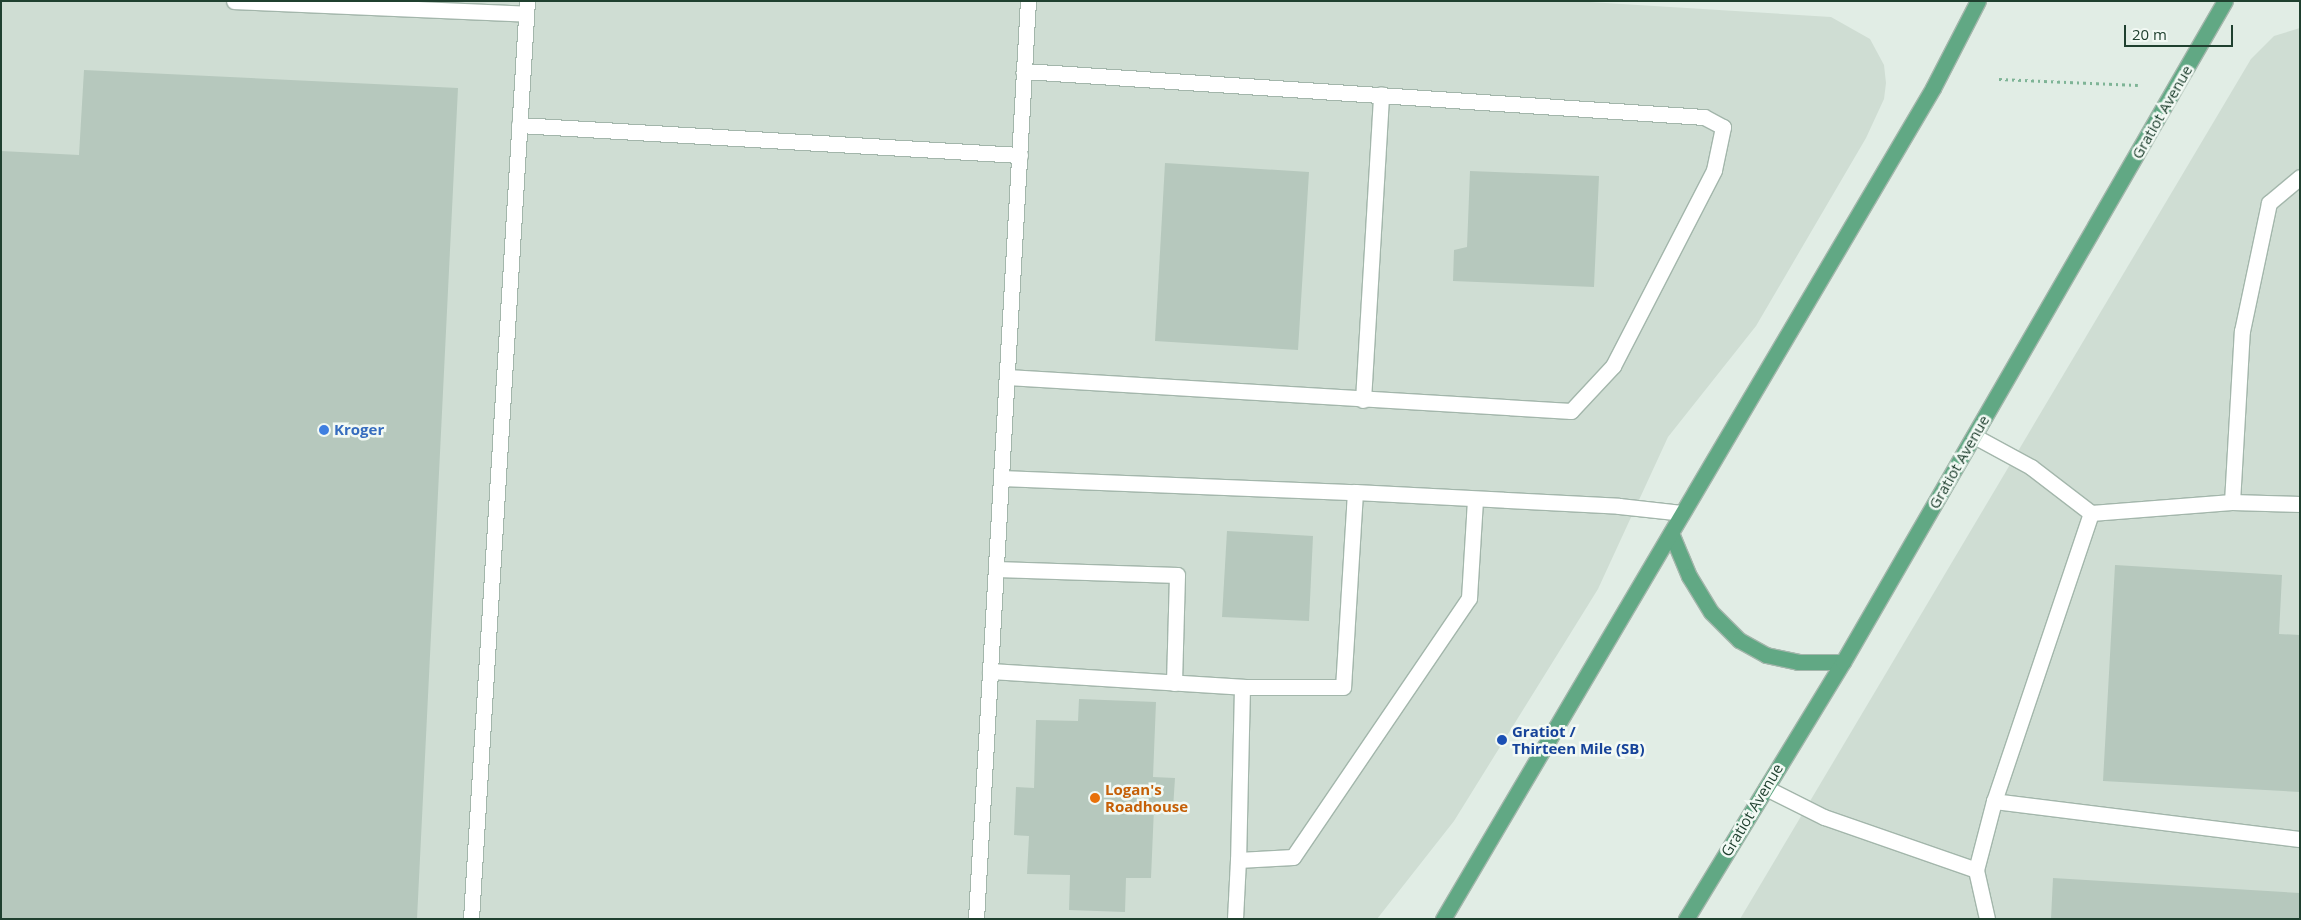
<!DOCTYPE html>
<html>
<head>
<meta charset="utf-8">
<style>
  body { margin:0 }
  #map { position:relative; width:2301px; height:920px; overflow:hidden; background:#e1ede5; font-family:"Open Sans",sans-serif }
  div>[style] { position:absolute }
  .built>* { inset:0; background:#cfddd3 }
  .building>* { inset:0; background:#b6c8bd }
  .path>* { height:3px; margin-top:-1.5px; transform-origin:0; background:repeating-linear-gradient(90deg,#7eb496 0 2.5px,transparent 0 6.5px) }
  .roads { filter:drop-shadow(1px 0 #a3b6ab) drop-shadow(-1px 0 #a3b6ab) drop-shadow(0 1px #a3b6ab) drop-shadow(0 -1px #a3b6ab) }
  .service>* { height:15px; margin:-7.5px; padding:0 7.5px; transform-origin:7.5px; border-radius:7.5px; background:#fff }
  .primary>* { height:15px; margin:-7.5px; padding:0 7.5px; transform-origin:7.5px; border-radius:7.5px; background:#61a884 }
  .dots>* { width:14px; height:14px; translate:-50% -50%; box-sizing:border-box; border:2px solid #f2f9f4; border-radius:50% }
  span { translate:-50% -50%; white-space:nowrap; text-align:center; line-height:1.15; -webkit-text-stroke:5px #f2f9f4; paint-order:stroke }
  .street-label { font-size:15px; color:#1f402f }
  .shop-label { font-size:15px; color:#366cbe; font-weight:700 }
  .left { translate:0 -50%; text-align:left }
  .transit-label { font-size:15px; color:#164399; font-weight:700 }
  .food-label { font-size:15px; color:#c56008; font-weight:700 }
  .frame { position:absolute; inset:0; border:2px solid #1f402f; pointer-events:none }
  .scale { position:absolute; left:2124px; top:25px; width:109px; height:22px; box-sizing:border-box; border:2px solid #1f402f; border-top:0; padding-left:6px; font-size:15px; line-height:18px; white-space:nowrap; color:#1f402f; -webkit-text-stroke:4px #f2f9f4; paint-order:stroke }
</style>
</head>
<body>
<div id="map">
  <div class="built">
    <div style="clip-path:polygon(1px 1px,1573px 1px,1831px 17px,1870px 39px,1884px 65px,1886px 83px,1884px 99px,1866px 138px,1756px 326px,1668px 437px,1598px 589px,1454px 821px,1377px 919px,1px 919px)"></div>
    <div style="clip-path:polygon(2300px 28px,2300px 919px,1740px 919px,2251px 59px,2274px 36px)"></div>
  </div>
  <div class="building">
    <div style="clip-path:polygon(84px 70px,458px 88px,417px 919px,1px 919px,1px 151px,79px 155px)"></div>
    <div style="clip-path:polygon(1165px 163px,1309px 172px,1298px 350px,1155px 341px)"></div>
    <div style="clip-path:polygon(1470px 171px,1599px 176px,1594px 287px,1453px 281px,1454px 250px,1467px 247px)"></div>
    <div style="clip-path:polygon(1227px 531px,1313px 536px,1309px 621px,1222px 617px)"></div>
    <div style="clip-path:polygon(2115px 565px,2282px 575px,2279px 634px,2300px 635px,2300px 792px,2103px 781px)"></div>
    <div style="clip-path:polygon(1079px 699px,1156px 702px,1153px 777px,1175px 778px,1173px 809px,1154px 808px,1151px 878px,1126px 878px,1125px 912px,1069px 910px,1070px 875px,1027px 874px,1029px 836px,1014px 835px,1016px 787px,1034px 788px,1036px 720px,1078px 721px)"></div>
    <div style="clip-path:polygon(2053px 878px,2300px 893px,2300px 919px,2051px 919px)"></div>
  </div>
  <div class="path">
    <div style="left:1999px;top:79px;width:139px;rotate:2.5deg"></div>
  </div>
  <div class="roads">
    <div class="service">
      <div style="left:234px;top:1px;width:292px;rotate:2.5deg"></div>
      <div style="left:519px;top:125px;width:502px;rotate:3.43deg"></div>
      <div style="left:1007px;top:377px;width:565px;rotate:3.45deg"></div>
      <div style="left:1571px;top:411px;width:62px;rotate:-47deg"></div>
      <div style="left:1613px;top:366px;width:220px;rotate:-62.7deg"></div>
      <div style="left:1714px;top:170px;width:44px;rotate:-78.2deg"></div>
      <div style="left:1723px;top:127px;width:21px;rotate:-152deg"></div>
      <div style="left:1704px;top:117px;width:682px;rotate:-176.13deg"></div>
      <div style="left:1363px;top:400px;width:306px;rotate:-86.6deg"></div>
      <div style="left:1974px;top:436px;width:65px;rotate:28.5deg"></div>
      <div style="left:2031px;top:467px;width:76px;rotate:37.5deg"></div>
      <div style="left:2091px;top:513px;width:304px;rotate:108.6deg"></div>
      <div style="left:1994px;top:801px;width:71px;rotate:104.6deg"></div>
      <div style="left:1001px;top:478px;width:354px;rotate:2.3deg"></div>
      <div style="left:1355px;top:492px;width:264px;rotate:3deg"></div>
      <div style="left:1619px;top:506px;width:63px;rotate:6.3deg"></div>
      <div style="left:1355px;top:492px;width:195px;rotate:93.5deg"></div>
      <div style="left:1343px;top:687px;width:101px;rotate:180deg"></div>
      <div style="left:1242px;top:687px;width:173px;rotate:91.3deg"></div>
      <div style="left:1238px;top:860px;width:55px;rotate:-3.1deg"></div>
      <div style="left:1293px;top:857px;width:313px;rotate:-55.8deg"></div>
      <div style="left:1469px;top:598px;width:99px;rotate:-86.5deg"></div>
      <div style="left:2232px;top:502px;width:68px;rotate:1.7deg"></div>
      <div style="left:2091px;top:513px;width:141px;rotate:-4.5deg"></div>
      <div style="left:2232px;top:502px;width:171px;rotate:-86.7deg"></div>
      <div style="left:2242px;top:331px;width:131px;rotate:-78.1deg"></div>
      <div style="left:2269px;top:203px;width:40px;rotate:-40deg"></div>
      <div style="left:996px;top:569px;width:181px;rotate:1.9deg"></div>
      <div style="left:1177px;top:575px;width:108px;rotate:91.6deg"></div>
      <div style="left:990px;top:671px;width:253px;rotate:3.6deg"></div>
      <div style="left:1766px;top:788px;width:65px;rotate:26.6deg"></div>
      <div style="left:1824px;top:817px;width:161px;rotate:19.2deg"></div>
      <div style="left:1976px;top:870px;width:50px;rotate:77.3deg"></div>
      <div style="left:1994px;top:801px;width:308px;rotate:7.1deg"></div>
      <div style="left:471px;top:919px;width:920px;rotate:-86.51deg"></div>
      <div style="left:976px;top:919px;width:919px;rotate:-86.76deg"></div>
      <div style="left:1235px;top:919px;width:59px;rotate:-87.1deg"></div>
    </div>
    <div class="primary">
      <div style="left:1671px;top:533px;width:47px;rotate:67.3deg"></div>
      <div style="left:1689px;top:576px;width:42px;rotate:58.6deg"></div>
      <div style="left:1711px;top:612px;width:40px;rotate:45deg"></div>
      <div style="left:1739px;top:640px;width:31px;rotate:29deg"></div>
      <div style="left:1766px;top:655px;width:33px;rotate:12deg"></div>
      <div style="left:1798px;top:662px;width:45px"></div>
      <div style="left:1443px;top:919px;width:965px;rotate:-59.47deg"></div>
      <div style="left:1933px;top:88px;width:98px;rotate:-62.7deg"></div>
      <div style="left:1686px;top:919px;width:301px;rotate:-58.6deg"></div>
      <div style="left:1843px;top:662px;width:763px;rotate:-59.98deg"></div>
    </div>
  </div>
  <div class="dots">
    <div style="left:324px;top:430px;background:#3f7fe0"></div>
    <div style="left:1502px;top:740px;background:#1a4fb4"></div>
    <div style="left:1095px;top:798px;background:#e8710a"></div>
  </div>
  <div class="street-label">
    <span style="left:2162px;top:112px;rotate:-60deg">Gratiot Avenue</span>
    <span style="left:1959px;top:462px;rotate:-60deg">Gratiot Avenue</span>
    <span style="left:1752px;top:810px;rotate:-59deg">Gratiot Avenue</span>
  </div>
  <div class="shop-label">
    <span class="left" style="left:334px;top:430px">Kroger</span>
  </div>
  <div class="transit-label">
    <span class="left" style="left:1512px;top:740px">Gratiot /<br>Thirteen Mile (SB)</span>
  </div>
  <div class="food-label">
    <span class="left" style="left:1105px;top:798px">Logan's<br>Roadhouse</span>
  </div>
  <div class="frame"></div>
  <div class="scale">20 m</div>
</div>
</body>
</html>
